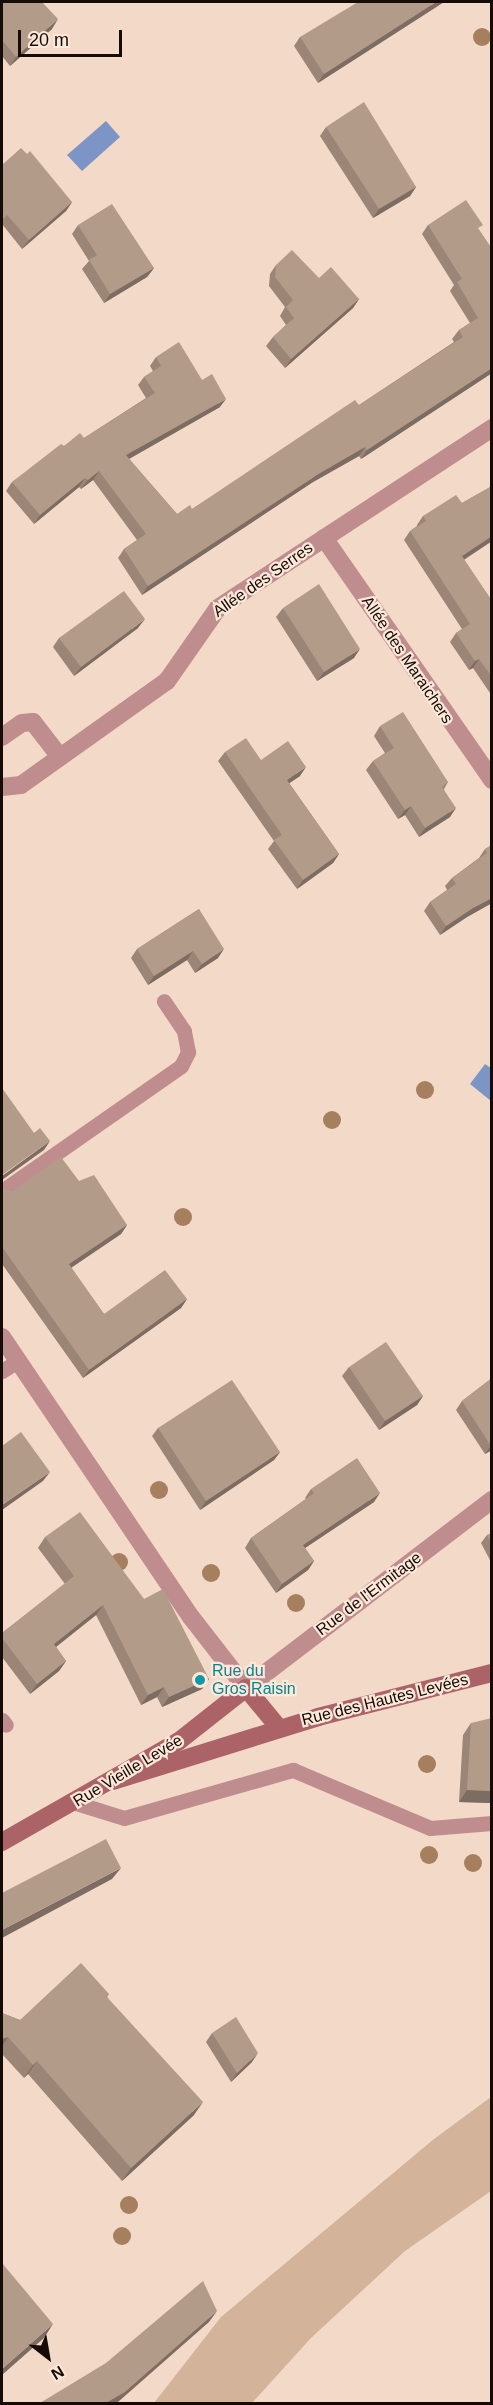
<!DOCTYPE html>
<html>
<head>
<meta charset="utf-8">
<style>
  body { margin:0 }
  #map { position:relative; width:493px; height:2405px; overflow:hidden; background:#f3d9c7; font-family:Helvetica,sans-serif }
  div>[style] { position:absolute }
  .green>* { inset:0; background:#d4b39b }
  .water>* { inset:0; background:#7c95c6 }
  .lane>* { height:15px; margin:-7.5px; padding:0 7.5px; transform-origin:7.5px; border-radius:7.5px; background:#c08d8f }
  .street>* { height:18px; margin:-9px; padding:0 9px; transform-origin:9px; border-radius:9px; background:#c08d8f }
  .secondary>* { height:18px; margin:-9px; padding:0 9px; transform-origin:9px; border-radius:9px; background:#ac6368 }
  .trees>* { width:18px; height:18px; margin:-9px; border-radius:50%; background:#a57f5e }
  .wall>* { inset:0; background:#9a8577 }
  .shaded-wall>* { inset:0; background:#7d6c61 }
  .building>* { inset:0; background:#b39b8a }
  .dots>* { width:16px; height:16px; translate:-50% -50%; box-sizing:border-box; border:3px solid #fde8d9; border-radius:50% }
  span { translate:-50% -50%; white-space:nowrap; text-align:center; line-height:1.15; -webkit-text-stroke:4.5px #fde8d9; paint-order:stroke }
  .street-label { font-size:16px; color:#150c07 }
  .culture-label { font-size:16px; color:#0d838f }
  .left { translate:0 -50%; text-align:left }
  .frame { position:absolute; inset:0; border:3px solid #150c07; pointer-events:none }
  .north { position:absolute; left:18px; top:2327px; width:60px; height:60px; -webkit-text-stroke:4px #fde8d9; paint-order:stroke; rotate:149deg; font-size:16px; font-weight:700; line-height:24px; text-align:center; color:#150c07 }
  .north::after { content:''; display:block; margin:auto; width:21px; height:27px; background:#150c07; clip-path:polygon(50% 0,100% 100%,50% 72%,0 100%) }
  .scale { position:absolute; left:18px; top:30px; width:104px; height:27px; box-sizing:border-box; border:3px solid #150c07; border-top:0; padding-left:8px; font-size:18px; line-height:21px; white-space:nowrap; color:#150c07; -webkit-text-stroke:4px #fde8d9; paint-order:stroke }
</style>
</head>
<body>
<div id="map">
  <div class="green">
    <div style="clip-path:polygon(491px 2097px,491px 2191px,405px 2251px,311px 2338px,252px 2403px,154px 2403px,221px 2317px,434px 2139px)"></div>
  </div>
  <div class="water">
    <div style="clip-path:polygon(106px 121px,120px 137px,82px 171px,67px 155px)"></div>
    <div style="clip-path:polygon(485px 1064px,491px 1068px,491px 1101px,470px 1084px)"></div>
  </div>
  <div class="lane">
    <div style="left:2px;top:1191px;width:218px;rotate:-34.9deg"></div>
    <div style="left:181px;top:1066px;width:16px;rotate:-63deg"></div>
    <div style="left:188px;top:1052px;width:21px;rotate:-101deg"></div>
    <div style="left:184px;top:1031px;width:36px;rotate:-124deg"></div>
    <div style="left:2px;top:1371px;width:20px;rotate:-33deg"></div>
    <div style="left:2px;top:1720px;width:6px;rotate:51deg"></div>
    <div style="left:76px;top:1803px;width:50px;rotate:17.4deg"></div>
    <div style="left:124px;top:1818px;width:176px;rotate:-15.9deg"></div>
    <div style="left:293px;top:1770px;width:149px;rotate:22.9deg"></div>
    <div style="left:430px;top:1828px;width:62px;rotate:-4.6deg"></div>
  </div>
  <div class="street">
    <div style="left:324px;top:538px;width:295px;rotate:55.2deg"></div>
    <div style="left:2px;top:737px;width:24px;rotate:-35deg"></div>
    <div style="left:22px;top:723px;width:11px;rotate:-5deg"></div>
    <div style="left:33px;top:722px;width:44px;rotate:52.4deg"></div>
    <div style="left:2px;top:787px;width:19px;rotate:-6deg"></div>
    <div style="left:21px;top:785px;width:179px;rotate:-35.5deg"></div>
    <div style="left:167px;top:681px;width:89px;rotate:-55.1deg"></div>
    <div style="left:218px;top:608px;width:328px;rotate:-33.3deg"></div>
    <div style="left:2px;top:1337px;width:338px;rotate:56deg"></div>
    <div style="left:191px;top:1617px;width:90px;rotate:52.2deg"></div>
    <div style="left:246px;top:1688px;width:310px;rotate:-37.4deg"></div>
  </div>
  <div class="secondary">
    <div style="left:113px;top:1781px;width:215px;rotate:-17.3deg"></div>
    <div style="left:318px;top:1717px;width:179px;rotate:-14.2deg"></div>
    <div style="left:2px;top:1842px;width:204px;rotate:-29.7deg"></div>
    <div style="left:179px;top:1741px;width:85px;rotate:-38.3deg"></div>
    <div style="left:246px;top:1688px;width:52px;rotate:50.5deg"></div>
  </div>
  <div class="trees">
    <div style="left:482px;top:37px"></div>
    <div style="left:425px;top:1090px"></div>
    <div style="left:332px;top:1120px"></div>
    <div style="left:183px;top:1217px"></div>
    <div style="left:159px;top:1490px"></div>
    <div style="left:119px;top:1562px"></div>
    <div style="left:211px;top:1573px"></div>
    <div style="left:296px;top:1603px"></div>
    <div style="left:427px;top:1764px"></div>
    <div style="left:429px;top:1855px"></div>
    <div style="left:473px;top:1863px"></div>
    <div style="left:129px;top:2205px"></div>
    <div style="left:122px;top:2236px"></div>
  </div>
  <div class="wall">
    <div style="clip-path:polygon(2px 2px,52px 29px,10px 66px,2px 56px)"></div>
    <div style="clip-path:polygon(444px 2px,318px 83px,294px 46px,300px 37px)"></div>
    <div style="clip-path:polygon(326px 127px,416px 187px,410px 196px,373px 218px,320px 136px)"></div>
    <div style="clip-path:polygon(2px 165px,72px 202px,66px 211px,22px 249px,2px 224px)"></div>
    <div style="clip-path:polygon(78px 225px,154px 268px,147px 277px,104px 303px,82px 269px,89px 261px,72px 234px)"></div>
    <div style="clip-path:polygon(428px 225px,479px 230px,492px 249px,492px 373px,361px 459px,359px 456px,313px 482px,142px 595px,118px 558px,124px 549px,137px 540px,93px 480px,81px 489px,79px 487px,34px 524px,6px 491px,12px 482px,64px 446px,84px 438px,146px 398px,138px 385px,144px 377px,153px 371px,150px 366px,156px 357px,202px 380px,220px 407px,129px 459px,177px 514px,192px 509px,359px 405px,454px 342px,452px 339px,459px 330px,470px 323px,450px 291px,454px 285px,422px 234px)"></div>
    <div style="clip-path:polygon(276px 265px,319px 278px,359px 299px,353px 308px,285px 368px,266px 346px,273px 337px,286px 325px,280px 316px,285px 307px,269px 286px,270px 274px)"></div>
    <div style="clip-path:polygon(492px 486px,492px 541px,464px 560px,492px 601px,492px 696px,473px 668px,469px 670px,450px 642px,456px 633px,462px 629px,404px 540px,410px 531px,417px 526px,417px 525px,423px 516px,462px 503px)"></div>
    <div style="clip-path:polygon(283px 608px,354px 658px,317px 681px,276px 617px)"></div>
    <div style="clip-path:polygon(138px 628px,74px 676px,53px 647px,59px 638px)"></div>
    <div style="clip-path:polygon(380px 726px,448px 782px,444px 789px,450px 817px,419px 837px,405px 815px,398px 819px,366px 770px,373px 761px,385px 753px,374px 736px)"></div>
    <div style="clip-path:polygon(225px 752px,261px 760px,300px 776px,289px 783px,339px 854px,333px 863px,297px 889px,268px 849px,274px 841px,218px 761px)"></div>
    <div style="clip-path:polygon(492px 845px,492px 903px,467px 917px,440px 935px,424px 911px,430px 902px,447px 890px,445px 886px,452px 878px,479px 858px,485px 849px)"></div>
    <div style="clip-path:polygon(199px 909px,218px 958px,195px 973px,187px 960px,148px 985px,131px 958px,137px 949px)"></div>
    <div style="clip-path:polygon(79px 1181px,127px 1225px,121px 1234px,71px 1268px,104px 1314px,187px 1299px,181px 1308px,83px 1378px,2px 1264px,2px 1188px,13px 1191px)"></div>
    <div style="clip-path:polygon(349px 1367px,423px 1396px,417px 1405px,379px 1430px,342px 1376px)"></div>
    <div style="clip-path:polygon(492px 1378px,492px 1450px,485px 1454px,456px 1410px,462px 1401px)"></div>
    <div style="clip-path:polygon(158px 1428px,280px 1452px,274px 1460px,200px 1510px,152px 1436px)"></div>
    <div style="clip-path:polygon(311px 1489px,374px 1502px,305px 1548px,314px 1561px,308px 1570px,276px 1593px,245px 1548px,251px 1538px,306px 1499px,305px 1498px)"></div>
    <div style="clip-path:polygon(492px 1533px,492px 1564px,481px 1543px,487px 1535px)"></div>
    <div style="clip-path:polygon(45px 1537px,144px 1599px,209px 1679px,202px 1689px,162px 1707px,157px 1697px,141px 1705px,96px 1615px,56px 1647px,66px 1661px,59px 1671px,30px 1694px,2px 1657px,2px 1633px,65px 1584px,38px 1548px)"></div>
    <div style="clip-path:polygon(471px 1723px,492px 1803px,459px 1802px,463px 1735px)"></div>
    <div style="clip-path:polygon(109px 1994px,107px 1997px,194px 2115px,122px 2181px,28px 2074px,24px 2078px,2px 2054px,2px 2013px,20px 2020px)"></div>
    <div style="clip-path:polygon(212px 2033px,252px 2062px,231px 2082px,206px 2042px)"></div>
  </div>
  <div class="shaded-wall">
    <div style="clip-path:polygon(436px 2px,444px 2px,318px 83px,324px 74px)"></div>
    <div style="clip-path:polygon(58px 19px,52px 29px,10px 66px,16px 57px)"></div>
    <div style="clip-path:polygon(416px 187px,410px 196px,373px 218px,379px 209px)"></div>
    <div style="clip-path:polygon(72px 202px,66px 211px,22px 249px,29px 240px)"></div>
    <div style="clip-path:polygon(154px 268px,147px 277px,104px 303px,110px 294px)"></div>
    <div style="clip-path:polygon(359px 299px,353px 308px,285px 368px,291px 359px)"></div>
    <div style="clip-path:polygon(492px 368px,492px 373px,361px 459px,367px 450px)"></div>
    <div style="clip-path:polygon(226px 399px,220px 407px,120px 464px,126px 455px)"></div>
    <div style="clip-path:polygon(365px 447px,359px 456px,313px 482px,142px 595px,148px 586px,320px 473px)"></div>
    <div style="clip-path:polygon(99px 471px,93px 480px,81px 489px,88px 480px)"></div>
    <div style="clip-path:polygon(85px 478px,79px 487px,34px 524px,40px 515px)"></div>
    <div style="clip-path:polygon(492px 536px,492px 541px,455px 565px,462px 556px)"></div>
    <div style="clip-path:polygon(145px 619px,138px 628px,74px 676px,81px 667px)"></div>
    <div style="clip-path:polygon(360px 649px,354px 658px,317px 681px,324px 672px)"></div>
    <div style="clip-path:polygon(479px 659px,473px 668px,469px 670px,475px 661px)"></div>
    <div style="clip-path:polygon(306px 767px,300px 776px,281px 789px,287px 780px)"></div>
    <div style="clip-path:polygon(411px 806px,405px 815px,398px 819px,405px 810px)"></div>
    <div style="clip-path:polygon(456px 808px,450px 817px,419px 837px,425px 828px)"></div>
    <div style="clip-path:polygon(339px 854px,333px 863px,297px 889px,303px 880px)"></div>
    <div style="clip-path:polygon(492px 898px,492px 903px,467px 917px,440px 935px,446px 926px,473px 908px)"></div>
    <div style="clip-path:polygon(224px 949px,218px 958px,195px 973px,202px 964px)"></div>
    <div style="clip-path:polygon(193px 951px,187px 960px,148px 985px,154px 976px)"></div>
    <div style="clip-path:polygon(50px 1141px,44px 1150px,2px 1180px,2px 1176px)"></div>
    <div style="clip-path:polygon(127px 1225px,121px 1234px,63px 1273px,69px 1264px)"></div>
    <div style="clip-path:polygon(187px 1299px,181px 1308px,83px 1378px,89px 1370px)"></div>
    <div style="clip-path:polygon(423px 1396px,417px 1405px,379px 1430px,385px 1421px)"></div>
    <div style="clip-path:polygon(491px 1446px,492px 1450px,485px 1454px)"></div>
    <div style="clip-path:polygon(280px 1452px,274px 1460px,200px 1510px,206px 1501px)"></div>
    <div style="clip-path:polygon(50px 1472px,43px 1481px,2px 1510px,2px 1505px)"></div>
    <div style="clip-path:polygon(380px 1493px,374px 1502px,296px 1554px,303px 1545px)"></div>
    <div style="clip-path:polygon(314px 1561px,308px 1570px,276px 1593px,282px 1584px)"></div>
    <div style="clip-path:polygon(103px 1605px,96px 1615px,47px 1654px,54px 1644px)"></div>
    <div style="clip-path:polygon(66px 1661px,59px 1671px,30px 1694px,37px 1684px)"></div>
    <div style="clip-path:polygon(209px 1679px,202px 1689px,162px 1707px,169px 1697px)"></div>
    <div style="clip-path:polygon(164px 1687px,157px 1697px,141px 1705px,148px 1695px)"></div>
    <div style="clip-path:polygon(467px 1790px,492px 1791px,492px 1803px,459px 1802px)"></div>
    <div style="clip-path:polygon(121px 1868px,112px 1879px,2px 1938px,2px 1930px)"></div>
    <div style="clip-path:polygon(8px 2037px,2px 2046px,2px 2039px)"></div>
    <div style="clip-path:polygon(258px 2053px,252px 2062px,231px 2082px,237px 2073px)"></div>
    <div style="clip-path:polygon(37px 2061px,28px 2074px,24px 2078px,33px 2065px)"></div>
    <div style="clip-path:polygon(203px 2102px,194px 2115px,122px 2181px,131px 2168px)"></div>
    <div style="clip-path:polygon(217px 2311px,209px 2322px,118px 2402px,116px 2403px,106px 2403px)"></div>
    <div style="clip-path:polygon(53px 2324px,44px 2338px,2px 2375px,2px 2369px)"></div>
  </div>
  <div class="building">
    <div style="clip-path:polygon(2px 2px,42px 2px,58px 19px,16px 57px,2px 40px)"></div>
    <div style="clip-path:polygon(358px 2px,436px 2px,324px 74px,300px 37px)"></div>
    <div style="clip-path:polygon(364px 102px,416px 187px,379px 209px,326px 127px)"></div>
    <div style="clip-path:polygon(21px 148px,27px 154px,30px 151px,72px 202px,29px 240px,7px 215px,2px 220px,2px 165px)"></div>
    <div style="clip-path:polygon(466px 200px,483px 225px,478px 228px,492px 249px,492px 368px,367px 450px,365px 447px,320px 473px,148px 586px,124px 549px,146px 534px,99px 471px,88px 480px,85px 478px,40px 515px,12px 482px,61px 444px,64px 446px,80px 433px,84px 438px,155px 393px,144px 377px,161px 366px,156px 357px,179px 342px,202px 380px,212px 374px,226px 399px,126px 455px,177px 514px,190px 505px,192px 509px,355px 400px,359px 405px,463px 337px,459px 330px,478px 318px,457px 282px,462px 279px,428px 225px)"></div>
    <div style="clip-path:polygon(112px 204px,154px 268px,110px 294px,89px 260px,97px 255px,78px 225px)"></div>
    <div style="clip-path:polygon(292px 250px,319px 278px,331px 267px,359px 299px,291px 359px,273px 337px,294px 318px,286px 307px,293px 300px,275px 277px,276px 265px)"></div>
    <div style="clip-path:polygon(492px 486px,492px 536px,462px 556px,492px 601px,492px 677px,479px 659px,475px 661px,456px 633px,470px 624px,410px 531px,426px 521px,423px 516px,456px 495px,462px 503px)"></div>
    <div style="clip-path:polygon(319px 584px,360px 649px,324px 672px,283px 608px)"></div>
    <div style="clip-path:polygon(124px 591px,145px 619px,81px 667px,59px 638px)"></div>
    <div style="clip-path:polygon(403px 712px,448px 782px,442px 787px,456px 808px,425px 828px,411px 806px,405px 810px,373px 761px,394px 748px,380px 726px)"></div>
    <div style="clip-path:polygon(246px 738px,261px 760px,288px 741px,306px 767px,287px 780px,339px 854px,303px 880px,274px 840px,282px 835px,225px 752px)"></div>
    <div style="clip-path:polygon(492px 845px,492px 898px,473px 908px,446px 926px,430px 902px,456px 884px,452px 878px,487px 853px,485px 849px)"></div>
    <div style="clip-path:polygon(199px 909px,224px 949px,202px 964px,193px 951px,154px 976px,137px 949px)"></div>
    <div style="clip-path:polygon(2px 1088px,34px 1133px,40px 1128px,50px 1141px,2px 1175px,2px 1180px)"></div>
    <div style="clip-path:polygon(61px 1157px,79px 1181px,94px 1175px,127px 1225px,69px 1264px,104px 1314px,165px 1270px,187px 1299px,89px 1370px,2px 1247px,2px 1188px,13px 1191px)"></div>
    <div style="clip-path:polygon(386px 1342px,423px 1396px,385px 1421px,349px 1367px)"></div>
    <div style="clip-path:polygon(492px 1378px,492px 1446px,491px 1446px,462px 1401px)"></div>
    <div style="clip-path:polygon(232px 1380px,280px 1452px,206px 1501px,158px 1428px)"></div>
    <div style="clip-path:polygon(21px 1432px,50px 1472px,2px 1505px,2px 1446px)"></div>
    <div style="clip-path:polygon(357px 1458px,380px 1493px,303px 1545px,314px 1561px,282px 1584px,251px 1538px,314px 1493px,311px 1489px)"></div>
    <div style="clip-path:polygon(80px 1512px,144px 1599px,163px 1589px,209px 1679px,169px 1697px,164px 1687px,148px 1695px,103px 1605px,54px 1644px,66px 1661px,37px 1684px,2px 1638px,2px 1633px,74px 1576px,45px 1537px)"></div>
    <div style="clip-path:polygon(492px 1533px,492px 1544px,487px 1535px)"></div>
    <div style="clip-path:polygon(492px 1718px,492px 1791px,467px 1790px,471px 1723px)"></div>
    <div style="clip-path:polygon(106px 1839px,121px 1868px,2px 1930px,2px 1893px)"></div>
    <div style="clip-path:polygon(81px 1963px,109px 1994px,106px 1996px,203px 2102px,131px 2168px,37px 2061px,33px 2065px,8px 2037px,2px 2039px,2px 2013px,20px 2020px)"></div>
    <div style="clip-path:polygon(236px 2017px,258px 2053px,237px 2073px,212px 2033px)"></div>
    <div style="clip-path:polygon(2px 2263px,53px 2324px,2px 2369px)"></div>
    <div style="clip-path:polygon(203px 2281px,217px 2311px,125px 2392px,106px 2403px,40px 2403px,106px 2363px)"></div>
  </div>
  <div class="dots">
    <div style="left:200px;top:1680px;background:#0f9aa8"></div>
  </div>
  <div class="street-label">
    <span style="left:263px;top:580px;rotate:-35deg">Allée des Serres</span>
    <span style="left:407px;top:660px;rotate:56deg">Allée des Maraichers</span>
    <span style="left:369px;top:1594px;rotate:-37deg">Rue de l'Ermitage</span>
    <span style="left:385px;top:1700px;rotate:-14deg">Rue des Hautes Levées</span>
    <span style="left:128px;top:1771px;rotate:-31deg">Rue Vieille Levée</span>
  </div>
  <div class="culture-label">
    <span class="left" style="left:212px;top:1680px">Rue du<br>Gros Raisin</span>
  </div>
  <div class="frame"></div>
  <div class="north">N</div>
  <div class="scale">20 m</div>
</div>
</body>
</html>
